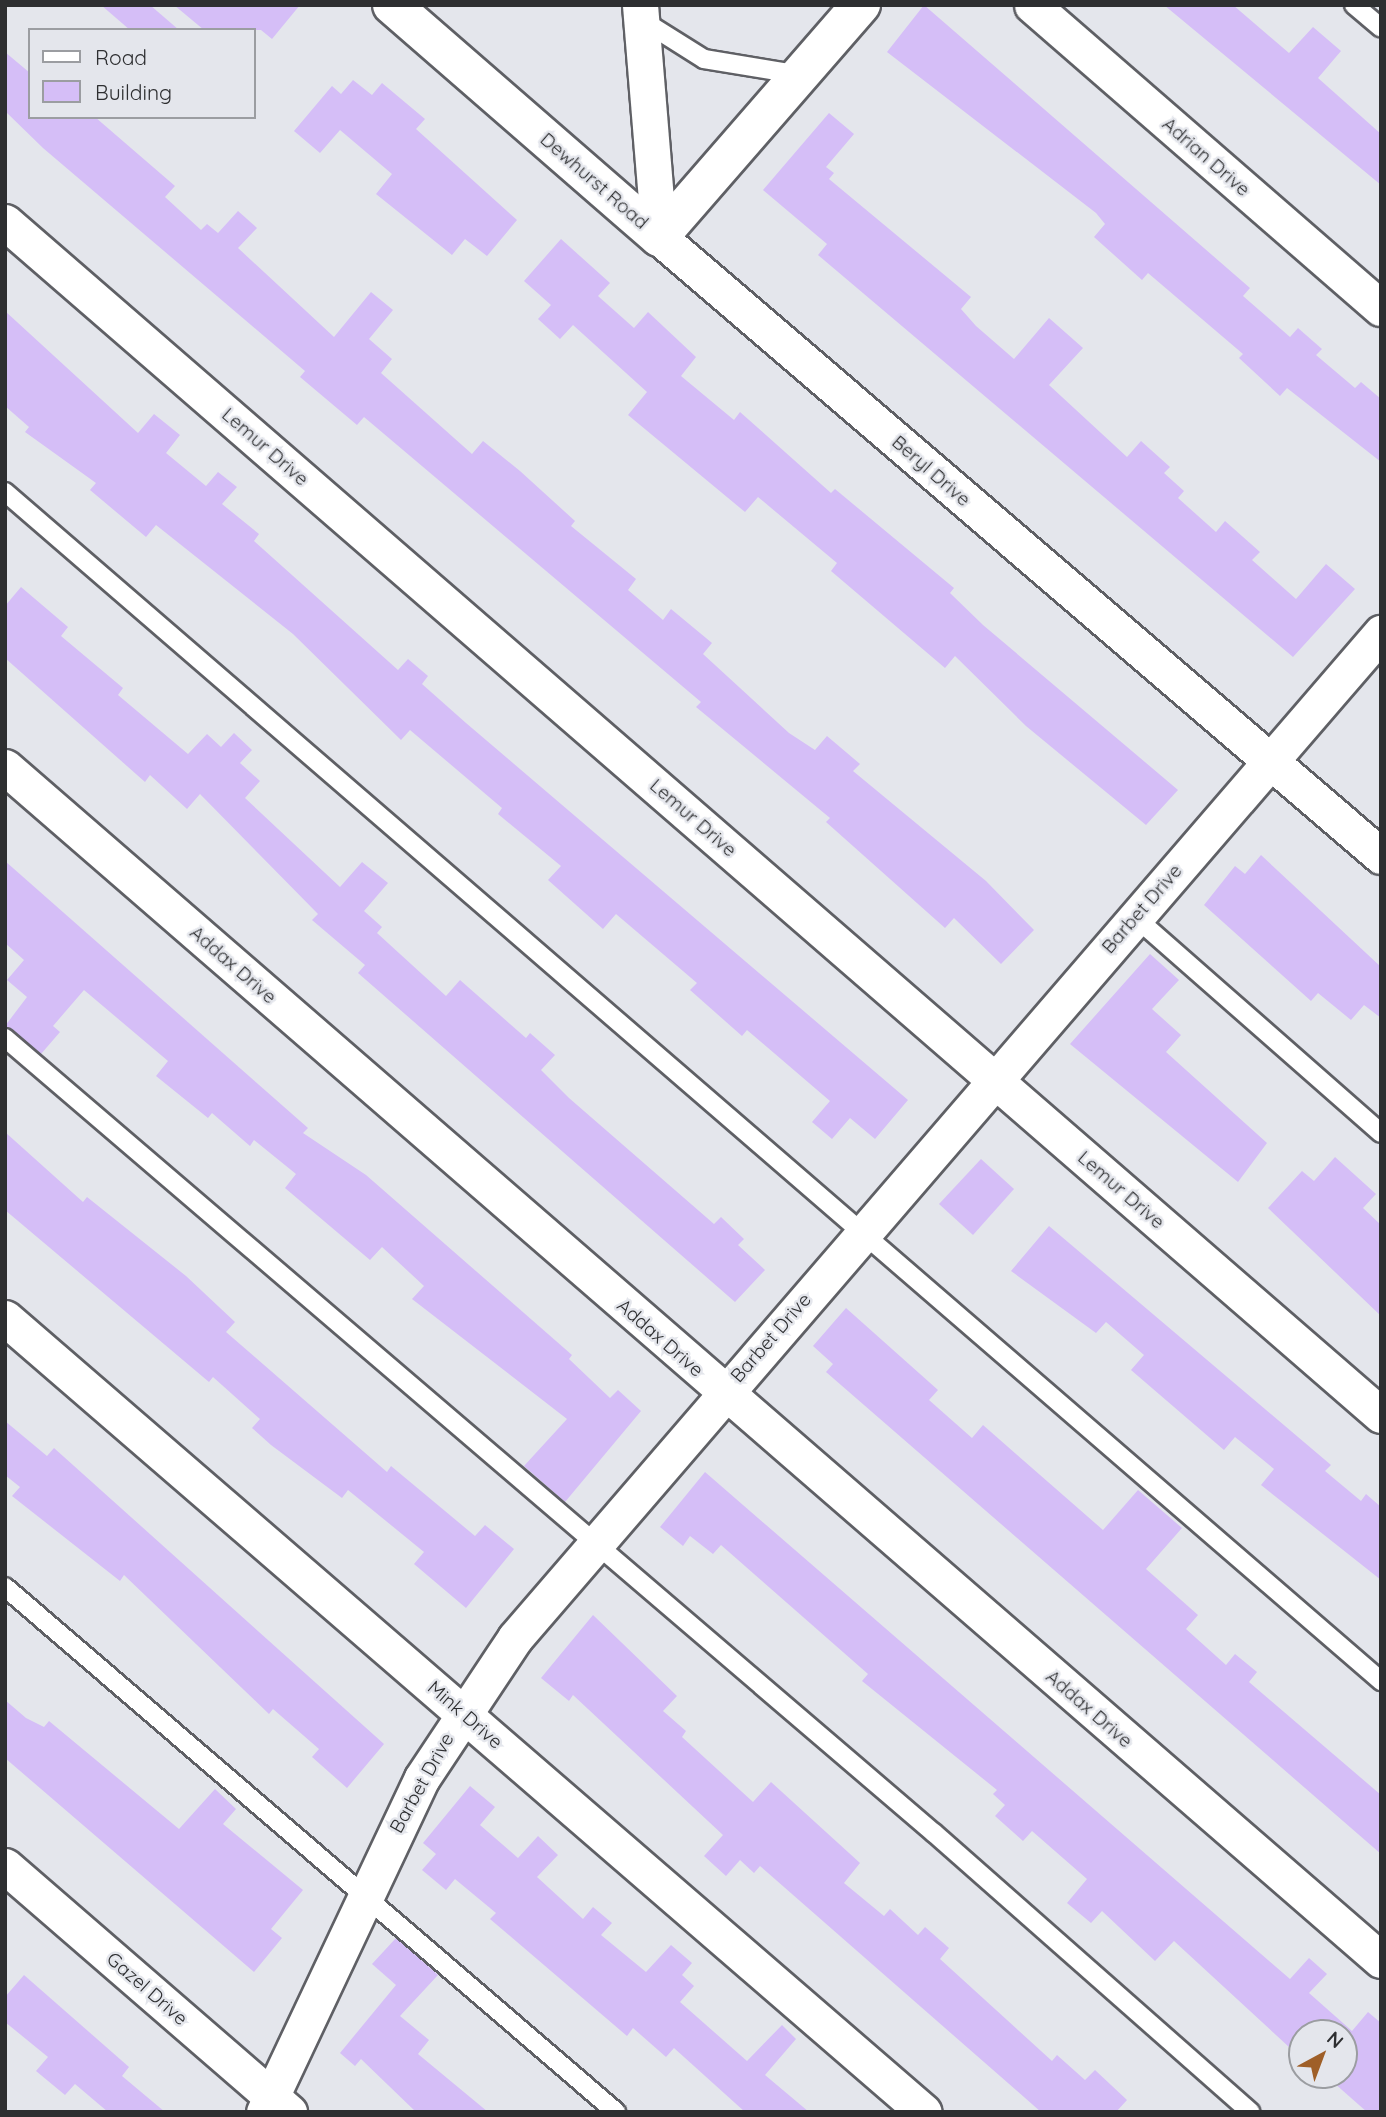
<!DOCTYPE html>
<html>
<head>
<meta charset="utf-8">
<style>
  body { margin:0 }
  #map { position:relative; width:1386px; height:2117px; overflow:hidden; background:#e4e6ec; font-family:Quicksand,sans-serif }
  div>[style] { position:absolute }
  .building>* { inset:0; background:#d5bef7 }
  .roads { filter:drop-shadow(2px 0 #5f6065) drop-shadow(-2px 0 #5f6065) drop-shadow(0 2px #5f6065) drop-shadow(0 -2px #5f6065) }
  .lane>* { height:18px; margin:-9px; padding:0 9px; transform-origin:9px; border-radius:9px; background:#fff }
  .street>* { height:35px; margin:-17.5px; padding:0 17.5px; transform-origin:17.5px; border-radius:17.5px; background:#fff }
  .secondary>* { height:38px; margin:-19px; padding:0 19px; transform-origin:19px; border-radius:19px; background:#fff }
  span { translate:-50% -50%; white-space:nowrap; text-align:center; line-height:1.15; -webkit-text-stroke:5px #e4e6ec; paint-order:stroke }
  .street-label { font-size:19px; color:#2e2f31 }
  .frame { position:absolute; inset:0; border:7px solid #2e2f31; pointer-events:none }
  .legend { position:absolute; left:28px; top:28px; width:228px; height:91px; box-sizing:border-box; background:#e4e6ec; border:2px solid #9b9da1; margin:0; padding:9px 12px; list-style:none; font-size:21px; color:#2e2f31 }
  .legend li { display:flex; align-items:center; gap:14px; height:35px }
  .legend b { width:35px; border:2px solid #9b9da1 }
  .north { position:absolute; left:1288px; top:2019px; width:70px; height:70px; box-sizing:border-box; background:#e4e6ec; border:2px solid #9b9da1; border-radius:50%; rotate:41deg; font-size:19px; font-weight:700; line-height:28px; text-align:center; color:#2e2f31 }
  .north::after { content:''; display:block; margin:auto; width:24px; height:32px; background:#9f5f28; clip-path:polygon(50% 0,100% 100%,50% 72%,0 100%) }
</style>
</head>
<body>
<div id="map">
  <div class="building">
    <div style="clip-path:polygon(101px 5px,150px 5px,179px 30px,130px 30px)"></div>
    <div style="clip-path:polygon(174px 5px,300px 5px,272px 39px,261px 30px,204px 30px)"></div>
    <div style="clip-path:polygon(924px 5px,1250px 288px,1243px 296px,1290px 337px,1298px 328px,1322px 349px,1316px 355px,1355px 388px,1361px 382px,1381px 399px,1381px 462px,1287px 388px,1280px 396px,1239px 358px,1243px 354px,1148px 273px,1142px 280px,1094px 237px,1105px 224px,1096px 213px,887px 52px)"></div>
    <div style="clip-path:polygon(1164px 5px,1233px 5px,1289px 53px,1313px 27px,1341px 51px,1318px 78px,1381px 134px,1381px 185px)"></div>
    <div style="clip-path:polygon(5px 52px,30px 73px,30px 117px,95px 117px,175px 186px,165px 197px,201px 230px,207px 224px,218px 233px,238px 211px,257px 228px,238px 248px,334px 337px,371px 292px,393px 310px,369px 339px,392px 359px,381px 373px,472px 454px,483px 441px,520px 471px,575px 521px,571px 526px,636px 579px,628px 590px,663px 620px,671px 609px,712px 643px,703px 654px,789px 733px,815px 750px,827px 736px,860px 764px,853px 771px,986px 881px,1034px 930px,1001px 964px,954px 918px,945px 928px,826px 822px,830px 818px,696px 707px,701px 702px,364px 417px,357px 425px,300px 377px,305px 371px,43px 148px,5px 111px)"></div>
    <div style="clip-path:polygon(353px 80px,372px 95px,382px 83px,425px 119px,416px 129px,517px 220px,487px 256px,465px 239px,452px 255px,376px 194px,392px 174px,340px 130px,320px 153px,294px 131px,332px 86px,341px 94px)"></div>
    <div style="clip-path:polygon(829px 113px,854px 134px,826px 167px,834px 173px,829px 179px,971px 297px,961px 309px,976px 326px,1014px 359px,1049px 318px,1083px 348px,1049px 385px,1127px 457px,1141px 441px,1170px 467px,1164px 473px,1184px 491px,1178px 498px,1216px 532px,1225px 521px,1260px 552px,1252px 560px,1296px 599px,1326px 564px,1355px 589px,1293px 657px,818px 255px,827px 244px,763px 190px)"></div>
    <div style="clip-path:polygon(561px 239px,610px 283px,598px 296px,634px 328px,648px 312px,696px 357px,681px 376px,734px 420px,740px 412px,831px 493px,835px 489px,954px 588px,950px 593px,983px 625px,1178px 790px,1146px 825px,1026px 726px,955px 656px,945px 668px,831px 571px,837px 563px,758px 497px,745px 512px,628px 415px,647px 392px,573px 325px,560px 339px,538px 319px,551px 305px,524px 281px)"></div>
    <div style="clip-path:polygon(5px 311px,138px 433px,154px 414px,180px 435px,166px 453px,206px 486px,218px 472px,237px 487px,222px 504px,259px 534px,254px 541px,398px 670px,408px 659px,428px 676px,422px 684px,466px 723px,908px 1100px,875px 1139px,850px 1118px,832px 1139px,812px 1122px,830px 1101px,747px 1030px,742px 1036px,690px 990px,697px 983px,616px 914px,603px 929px,548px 880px,561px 866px,498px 814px,502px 808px,410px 730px,401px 740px,293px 634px,156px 525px,146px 537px,90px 490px,96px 483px,25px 432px,29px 427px,5px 406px)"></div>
    <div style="clip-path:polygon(21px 587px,68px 627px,61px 636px,123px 688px,118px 695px,188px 754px,207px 734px,221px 747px,234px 733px,252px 750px,240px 763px,260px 781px,245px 798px,340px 887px,362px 862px,388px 883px,364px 911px,382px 927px,377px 933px,446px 996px,460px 980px,526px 1038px,530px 1033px,555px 1055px,541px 1070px,569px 1098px,714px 1224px,721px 1217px,744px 1239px,738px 1245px,765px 1270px,735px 1302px,358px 973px,365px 965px,312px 920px,318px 914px,200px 794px,187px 809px,150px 775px,145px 782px,5px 658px,5px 606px)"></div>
    <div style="clip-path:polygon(1261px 855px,1381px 967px,1381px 1018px,1364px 1005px,1351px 1020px,1318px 993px,1311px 1001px,1204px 905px,1235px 866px,1245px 874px)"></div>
    <div style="clip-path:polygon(5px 861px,308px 1128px,303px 1133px,366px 1175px,572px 1355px,569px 1359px,610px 1398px,618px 1390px,641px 1411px,565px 1502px,524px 1466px,567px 1419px,412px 1299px,424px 1286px,382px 1247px,370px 1260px,285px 1188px,296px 1174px,254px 1140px,250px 1146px,212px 1113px,208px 1118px,156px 1076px,168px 1061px,84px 990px,53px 1026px,60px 1032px,41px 1054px,5px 1026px,27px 997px,7px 980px,24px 960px,5px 943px)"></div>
    <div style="clip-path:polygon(1150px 954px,1179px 980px,1152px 1009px,1181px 1035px,1166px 1052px,1267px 1143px,1238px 1182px,1070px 1044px)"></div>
    <div style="clip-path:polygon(5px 1132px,83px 1202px,87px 1197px,186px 1276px,235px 1322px,226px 1332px,387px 1472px,391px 1466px,475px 1536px,485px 1525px,514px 1549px,466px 1608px,414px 1564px,424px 1552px,348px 1490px,342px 1498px,271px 1445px,252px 1428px,260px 1419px,213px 1377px,209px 1382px,5px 1210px)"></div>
    <div style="clip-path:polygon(1335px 1157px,1376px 1194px,1363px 1208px,1381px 1225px,1381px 1316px,1268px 1208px,1302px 1171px,1314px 1181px)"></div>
    <div style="clip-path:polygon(981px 1159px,1014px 1189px,973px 1235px,939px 1204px)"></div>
    <div style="clip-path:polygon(1049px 1226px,1331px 1465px,1325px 1471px,1361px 1501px,1366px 1494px,1381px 1507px,1381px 1580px,1261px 1485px,1274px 1469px,1235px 1437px,1224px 1450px,1131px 1370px,1144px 1355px,1106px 1322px,1096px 1333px,1011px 1271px)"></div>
    <div style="clip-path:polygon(846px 1308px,938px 1390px,929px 1400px,972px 1438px,983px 1425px,1103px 1530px,1138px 1490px,1182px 1528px,1146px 1569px,1198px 1615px,1186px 1629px,1226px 1665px,1235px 1654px,1257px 1672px,1249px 1682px,1381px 1795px,1381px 1854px,826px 1372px,833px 1364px,813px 1346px)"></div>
    <div style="clip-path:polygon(5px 1421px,47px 1456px,54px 1448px,384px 1744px,347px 1788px,312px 1757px,319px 1749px,273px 1709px,269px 1714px,124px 1575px,120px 1581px,12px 1496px,20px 1487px,5px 1475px)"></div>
    <div style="clip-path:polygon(705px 1472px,1290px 1979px,1309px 1958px,1327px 1974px,1309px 1993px,1352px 2031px,1368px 2012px,1381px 2023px,1381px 2112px,1367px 2112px,1325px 2075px,1344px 2075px,1344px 2033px,1302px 2033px,1302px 2059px,1174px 1941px,1155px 1961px,1102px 1911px,1091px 1923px,1067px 1903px,1087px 1879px,1032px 1831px,1023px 1841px,995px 1816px,1005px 1805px,993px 1794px,997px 1790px,862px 1681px,868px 1674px,721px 1545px,713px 1554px,690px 1536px,683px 1546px,660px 1527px)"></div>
    <div style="clip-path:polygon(593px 1615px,677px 1696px,663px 1711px,686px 1731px,682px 1737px,753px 1802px,771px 1782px,860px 1863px,844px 1883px,884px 1916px,890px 1909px,918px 1935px,925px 1927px,949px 1948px,940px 1959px,1052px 2061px,1057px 2055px,1085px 2080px,1095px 2070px,1127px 2100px,1116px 2112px,1041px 2112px,760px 1866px,754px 1873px,740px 1860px,726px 1876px,704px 1856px,723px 1835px,573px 1695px,569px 1701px,541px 1678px)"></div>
    <div style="clip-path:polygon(5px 1700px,26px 1718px,44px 1727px,49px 1721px,179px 1829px,215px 1789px,236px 1809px,223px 1824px,303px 1890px,271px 1929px,282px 1938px,254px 1972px,5px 1758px)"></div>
    <div style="clip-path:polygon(470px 1786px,495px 1807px,480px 1825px,518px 1858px,538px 1836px,558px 1855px,537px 1877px,583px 1919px,593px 1907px,612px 1923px,601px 1935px,646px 1972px,671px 1945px,692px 1963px,682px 1975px,694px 1986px,680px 2002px,747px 2061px,782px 2025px,796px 2039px,765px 2075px,809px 2112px,745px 2112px,674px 2048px,666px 2057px,633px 2028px,627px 2036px,490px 1919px,496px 1913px,455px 1879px,446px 1890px,422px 1870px,436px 1854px,423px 1843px)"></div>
    <div style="clip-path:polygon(396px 1938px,438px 1975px,400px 2016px,429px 2040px,418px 2054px,488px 2112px,416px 2112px,361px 2059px,355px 2066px,340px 2053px,396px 1985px,372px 1964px)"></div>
    <div style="clip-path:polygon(24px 1975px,129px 2067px,122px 2076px,165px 2112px,108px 2112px,75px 2084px,65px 2095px,36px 2071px,48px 2057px,5px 2022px,5px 1997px)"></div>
  </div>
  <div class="roads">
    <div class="lane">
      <div style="left:1354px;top:5px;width:35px;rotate:40deg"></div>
      <div style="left:642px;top:20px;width:73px;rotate:32.2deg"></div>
      <div style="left:704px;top:59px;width:93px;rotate:9.3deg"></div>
      <div style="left:5px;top:492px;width:1819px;rotate:40.83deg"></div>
      <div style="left:1135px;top:917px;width:327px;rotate:41.3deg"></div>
      <div style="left:5px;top:1038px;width:1223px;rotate:40.56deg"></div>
      <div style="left:934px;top:1833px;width:422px;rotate:41.4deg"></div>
      <div style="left:5px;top:1587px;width:806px;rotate:40.67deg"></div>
    </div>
    <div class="street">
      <div style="left:640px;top:5px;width:233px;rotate:85.3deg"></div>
      <div style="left:659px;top:237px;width:951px;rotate:40.61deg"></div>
      <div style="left:1032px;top:5px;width:462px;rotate:41deg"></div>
      <div style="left:5px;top:222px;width:1821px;rotate:40.93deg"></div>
      <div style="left:5px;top:767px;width:1821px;rotate:40.93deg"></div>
      <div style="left:5px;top:1318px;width:1214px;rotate:40.83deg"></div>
      <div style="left:5px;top:1866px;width:376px;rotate:40.9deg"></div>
      <div style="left:264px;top:2112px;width:369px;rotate:-64.7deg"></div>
      <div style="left:422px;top:1778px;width:168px;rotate:-56.4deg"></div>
      <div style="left:515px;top:1638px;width:1327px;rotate:-49.25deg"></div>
    </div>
    <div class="secondary">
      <div style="left:392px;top:5px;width:354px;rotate:41deg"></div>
      <div style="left:659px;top:237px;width:308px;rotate:-49deg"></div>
    </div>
  </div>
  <div class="street-label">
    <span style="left:1206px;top:157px;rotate:41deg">Adrian Drive</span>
    <span style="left:594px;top:181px;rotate:41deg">Dewhurst Road</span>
    <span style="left:265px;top:447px;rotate:41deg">Lemur Drive</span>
    <span style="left:931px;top:471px;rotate:41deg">Beryl Drive</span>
    <span style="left:693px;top:818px;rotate:41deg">Lemur Drive</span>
    <span style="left:1142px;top:909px;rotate:-49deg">Barbet Drive</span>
    <span style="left:233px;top:965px;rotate:41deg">Addax Drive</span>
    <span style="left:1121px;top:1190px;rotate:41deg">Lemur Drive</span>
    <span style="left:660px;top:1338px;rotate:41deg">Addax Drive</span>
    <span style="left:771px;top:1338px;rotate:-49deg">Barbet Drive</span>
    <span style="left:1089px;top:1709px;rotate:41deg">Addax Drive</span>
    <span style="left:465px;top:1715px;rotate:41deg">Mink Drive</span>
    <span style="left:422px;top:1783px;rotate:-61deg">Barbet Drive</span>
    <span style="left:147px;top:1989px;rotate:41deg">Gazel Drive</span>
  </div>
  <div class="frame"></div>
  <ul class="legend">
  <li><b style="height:9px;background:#fff"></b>Road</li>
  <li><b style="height:19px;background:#d5bef7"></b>Building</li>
  </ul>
  <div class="north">N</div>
</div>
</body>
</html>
